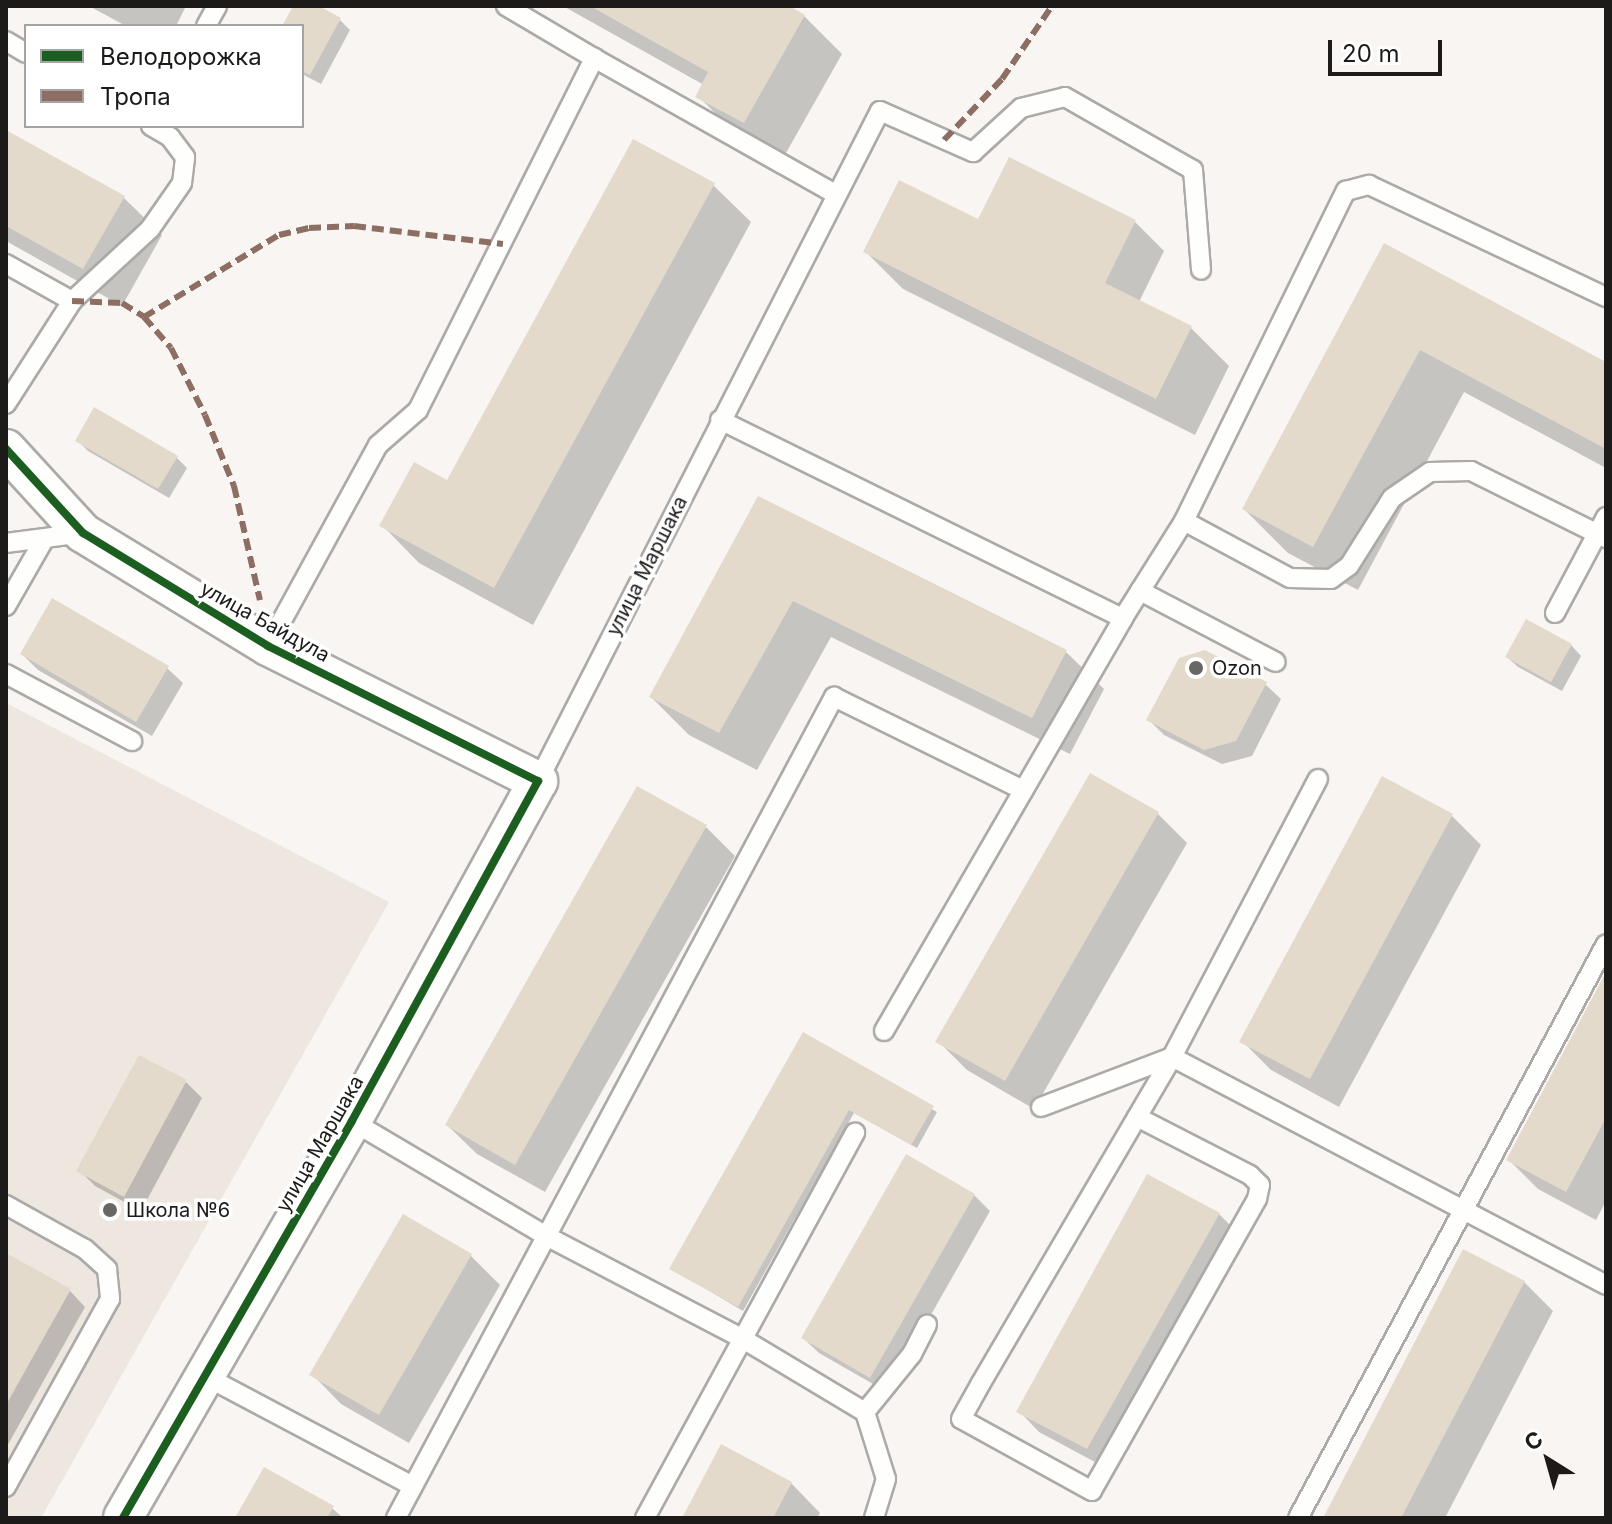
<!DOCTYPE html>
<html>
<head>
<meta charset="utf-8">
<style>
  body { margin:0 }
  #map { position:relative; width:1612px; height:1524px; overflow:hidden; background:#f8f5f2; font-family:Inter,sans-serif }
  div>[style] { position:absolute }
  .built>* { inset:0; background:#ede7e0 }
  .shadow>* { inset:0; background:#0003 }
  .building>* { inset:0; background:#e3dacc }
  .roads { filter:drop-shadow(2px 0 #acaaa8) drop-shadow(-2px 0 #acaaa8) drop-shadow(0 2px #acaaa8) drop-shadow(0 -2px #acaaa8) }
  .service>* { height:18px; margin:-9px; padding:0 9px; transform-origin:9px; border-radius:9px; background:#fefefd }
  .minor>* { height:38px; margin:-19px; padding:0 19px; transform-origin:19px; border-radius:19px; background:#fefefd }
  .quiet>* { height:6px; margin-top:-3px; transform-origin:0; background:repeating-linear-gradient(90deg,#8d6e63 0 12px,transparent 0 18px) }
  .cycleway>* { height:8px; margin:-4px; padding:0 4px; transform-origin:4px; border-radius:4px; background:#1b5e20 }
  .dots>* { width:22px; height:22px; translate:-50% -50%; box-sizing:border-box; border:4px solid #fff; border-radius:50% }
  span { translate:-50% -50%; white-space:nowrap; text-align:center; line-height:1.15; -webkit-text-stroke:7px #fff; paint-order:stroke }
  .street-label { font-size:20px; color:#1c1b19 }
  .poi-label { font-size:20px; color:#1c1b19 }
  .left { translate:0 -50%; text-align:left }
  .frame { position:absolute; inset:0; border:8px solid #1c1b19; pointer-events:none }
  .legend { position:absolute; left:24px; top:24px; width:280px; height:104px; box-sizing:border-box; background:#fff; border:2px solid #a4a4a3; margin:0; padding:10px 14px; list-style:none; font-size:24px; color:#1c1b19 }
  .legend li { display:flex; align-items:center; gap:16px; height:40px }
  .legend b { width:40px; border:2px solid #a4a4a3 }
  .north { position:absolute; left:1508px; top:1420px; width:80px; height:80px; -webkit-text-stroke:6px #fff; paint-order:stroke; rotate:323deg; font-size:22px; font-weight:700; line-height:32px; text-align:center; color:#1c1b19 }
  .north::after { content:''; display:block; margin:auto; width:28px; height:36px; background:#1c1b19; clip-path:polygon(50% 0,100% 100%,50% 72%,0 100%) }
  .scale { position:absolute; left:1328px; top:40px; width:114px; height:36px; box-sizing:border-box; border:4px solid #1c1b19; border-top:0; padding-left:10px; font-size:24px; line-height:28px; white-space:nowrap; color:#1c1b19; -webkit-text-stroke:6px #fff; paint-order:stroke }
</style>
</head>
<body>
<div id="map">
  <div class="built">
    <div style="clip-path:polygon(6px 703px,389px 902px,41px 1518px,6px 1518px)"></div>
  </div>
  <div class="shadow">
    <div style="clip-path:polygon(89px 6px,186px 6px,176px 26px,126px 26px)"></div>
    <div style="clip-path:polygon(296px 6px,314px 6px,340px 20px,350px 30px,321px 84px,302px 74px,302px 26px,285px 26px)"></div>
    <div style="clip-path:polygon(563px 6px,786px 6px,804px 16px,842px 54px,782px 160px,736px 134px,698px 96px,704px 85px)"></div>
    <div style="clip-path:polygon(6px 132px,124px 198px,162px 235px,122px 306px,6px 241px)"></div>
    <div style="clip-path:polygon(713px 185px,751px 222px,533px 625px,419px 563px,382px 525px,448px 483px)"></div>
    <div style="clip-path:polygon(1135px 222px,1164px 251px,1139px 302px,1191px 328px,1229px 366px,1195px 435px,903px 289px,865px 251px)"></div>
    <div style="clip-path:polygon(1385px 246px,1606px 364px,1606px 468px,1464px 392px,1358px 590px,1288px 553px,1244px 509px)"></div>
    <div style="clip-path:polygon(77px 440px,176px 457px,187px 468px,169px 498px,88px 451px)"></div>
    <div style="clip-path:polygon(759px 498px,1066px 652px,1104px 689px,1070px 754px,831px 637px,757px 770px,689px 735px,651px 697px)"></div>
    <div style="clip-path:polygon(1571px 645px,1581px 656px,1562px 691px,1518px 667px,1507px 657px)"></div>
    <div style="clip-path:polygon(22px 654px,167px 668px,183px 683px,152px 736px,38px 670px)"></div>
    <div style="clip-path:polygon(1265px 684px,1281px 699px,1252px 756px,1222px 764px,1164px 735px,1148px 719px)"></div>
    <div style="clip-path:polygon(1091px 775px,1158px 814px,1187px 843px,1034px 1109px,967px 1070px,938px 1041px)"></div>
    <div style="clip-path:polygon(1452px 816px,1481px 845px,1339px 1107px,1271px 1070px,1242px 1041px)"></div>
    <div style="clip-path:polygon(706px 827px,735px 856px,545px 1192px,477px 1154px,447px 1125px)"></div>
    <div style="clip-path:polygon(1606px 977px,1606px 1201px,1596px 1220px,1538px 1189px,1509px 1160px)"></div>
    <div style="clip-path:polygon(804px 1035px,937px 1112px,917px 1148px,854px 1113px,743px 1311px,671px 1268px)"></div>
    <div style="clip-path:polygon(186px 1082px,202px 1098px,141px 1211px,95px 1186px,79px 1170px)"></div>
    <div style="clip-path:polygon(974px 1195px,990px 1211px,887px 1392px,819px 1353px,803px 1338px)"></div>
    <div style="clip-path:polygon(1219px 1214px,1240px 1235px,1108px 1469px,1039px 1432px,1019px 1411px)"></div>
    <div style="clip-path:polygon(404px 1217px,471px 1256px,500px 1285px,409px 1443px,341px 1404px,312px 1374px)"></div>
    <div style="clip-path:polygon(6px 1255px,70px 1291px,85px 1307px,6px 1448px)"></div>
    <div style="clip-path:polygon(1524px 1282px,1553px 1311px,1445px 1518px,1325px 1518px)"></div>
    <div style="clip-path:polygon(791px 1483px,820px 1513px,817px 1518px,684px 1518px)"></div>
    <div style="clip-path:polygon(332px 1508px,343px 1518px,238px 1518px)"></div>
  </div>
  <div class="building">
    <div style="clip-path:polygon(293px 6px,319px 6px,341px 18px,310px 75px,302px 71px,302px 26px,282px 26px)"></div>
    <div style="clip-path:polygon(590px 6px,790px 6px,805px 15px,744px 123px,695px 97px,708px 72px)"></div>
    <div style="clip-path:polygon(6px 130px,125px 196px,83px 269px,6px 226px)"></div>
    <div style="clip-path:polygon(633px 139px,715px 183px,494px 588px,379px 526px,414px 462px,447px 480px)"></div>
    <div style="clip-path:polygon(1009px 157px,1136px 220px,1105px 283px,1192px 326px,1156px 399px,863px 252px,899px 180px,978px 219px)"></div>
    <div style="clip-path:polygon(1384px 243px,1606px 362px,1606px 449px,1420px 350px,1313px 547px,1242px 509px)"></div>
    <div style="clip-path:polygon(94px 407px,178px 456px,158px 489px,75px 441px)"></div>
    <div style="clip-path:polygon(758px 496px,1067px 650px,1032px 718px,793px 601px,719px 733px,649px 697px)"></div>
    <div style="clip-path:polygon(52px 598px,169px 666px,136px 722px,20px 654px)"></div>
    <div style="clip-path:polygon(1526px 619px,1572px 644px,1551px 682px,1505px 657px)"></div>
    <div style="clip-path:polygon(1205px 650px,1267px 682px,1236px 741px,1204px 750px,1146px 720px,1179px 658px)"></div>
    <div style="clip-path:polygon(1090px 773px,1159px 812px,1005px 1081px,935px 1042px)"></div>
    <div style="clip-path:polygon(1382px 776px,1453px 814px,1310px 1079px,1239px 1042px)"></div>
    <div style="clip-path:polygon(637px 786px,707px 825px,515px 1165px,445px 1125px)"></div>
    <div style="clip-path:polygon(1606px 972px,1606px 1118px,1566px 1192px,1506px 1160px)"></div>
    <div style="clip-path:polygon(803px 1032px,934px 1106px,911px 1145px,849px 1110px,738px 1307px,669px 1269px)"></div>
    <div style="clip-path:polygon(139px 1055px,187px 1080px,124px 1197px,76px 1171px)"></div>
    <div style="clip-path:polygon(906px 1154px,975px 1194px,870px 1378px,801px 1338px)"></div>
    <div style="clip-path:polygon(1147px 1174px,1220px 1213px,1087px 1449px,1016px 1412px)"></div>
    <div style="clip-path:polygon(403px 1214px,472px 1254px,379px 1415px,309px 1375px)"></div>
    <div style="clip-path:polygon(1463px 1249px,1525px 1281px,1401px 1518px,1323px 1518px)"></div>
    <div style="clip-path:polygon(6px 1253px,71px 1289px,6px 1405px)"></div>
    <div style="clip-path:polygon(721px 1444px,792px 1482px,773px 1518px,682px 1518px)"></div>
    <div style="clip-path:polygon(264px 1467px,334px 1506px,327px 1518px,235px 1518px)"></div>
  </div>
  <div class="roads">
    <div class="service">
      <div style="left:506px;top:6px;width:102px;rotate:30.6deg"></div>
      <div style="left:206px;top:26px;width:23px;rotate:-61deg"></div>
      <div style="left:6px;top:41px;width:23px;rotate:31deg"></div>
      <div style="left:6px;top:264px;width:76px;rotate:29.3deg"></div>
      <div style="left:6px;top:404px;width:122px;rotate:-57.3deg"></div>
      <div style="left:72px;top:301px;width:106px;rotate:-42.7deg"></div>
      <div style="left:150px;top:229px;width:56px;rotate:-55.2deg"></div>
      <div style="left:182px;top:183px;width:26px;rotate:-83deg"></div>
      <div style="left:185px;top:157px;width:25px;rotate:-127deg"></div>
      <div style="left:170px;top:137px;width:22px;rotate:-150deg"></div>
      <div style="left:720px;top:420px;width:449px;rotate:26.2deg"></div>
      <div style="left:1184px;top:521px;width:120px;rotate:28.3deg"></div>
      <div style="left:1290px;top:578px;width:41px;rotate:1.4deg"></div>
      <div style="left:1331px;top:579px;width:22px;rotate:-36deg"></div>
      <div style="left:1349px;top:566px;width:80px;rotate:-57.7deg"></div>
      <div style="left:1392px;top:498px;width:46px;rotate:-34.4deg"></div>
      <div style="left:1430px;top:472px;width:41px;rotate:-1.4deg"></div>
      <div style="left:1471px;top:471px;width:151px;rotate:26.4deg"></div>
      <div style="left:6px;top:543px;width:78px;rotate:-7.4deg"></div>
      <div style="left:1140px;top:591px;width:153px;rotate:27.6deg"></div>
      <div style="left:6px;top:606px;width:78px;rotate:-60.2deg"></div>
      <div style="left:1555px;top:613px;width:109px;rotate:-62deg"></div>
      <div style="left:268px;top:646px;width:229px;rotate:-61.3deg"></div>
      <div style="left:378px;top:445px;width:53px;rotate:-41.2deg"></div>
      <div style="left:418px;top:410px;width:394px;rotate:-63.4deg"></div>
      <div style="left:594px;top:58px;width:277px;rotate:29.4deg"></div>
      <div style="left:6px;top:674px;width:143px;rotate:28deg"></div>
      <div style="left:538px;top:781px;width:752px;rotate:-62.96deg"></div>
      <div style="left:880px;top:111px;width:102px;rotate:23.8deg"></div>
      <div style="left:973px;top:152px;width:65px;rotate:-42.5deg"></div>
      <div style="left:1021px;top:108px;width:45px;rotate:-14deg"></div>
      <div style="left:1065px;top:97px;width:147px;rotate:29.7deg"></div>
      <div style="left:1193px;top:170px;width:100px;rotate:85.4deg"></div>
      <div style="left:884px;top:1031px;width:477px;rotate:-59.9deg"></div>
      <div style="left:1123px;top:618px;width:115px;rotate:-57.8deg"></div>
      <div style="left:1184px;top:521px;width:368px;rotate:-63.9deg"></div>
      <div style="left:1346px;top:191px;width:24px;rotate:-15deg"></div>
      <div style="left:1369px;top:185px;width:262px;rotate:25.3deg"></div>
      <div style="left:1041px;top:1107px;width:140px;rotate:-20.9deg"></div>
      <div style="left:1172px;top:1057px;width:490px;rotate:27.7deg"></div>
      <div style="left:1137px;top:1117px;width:127px;rotate:27.2deg"></div>
      <div style="left:1250px;top:1175px;width:14px;rotate:45deg"></div>
      <div style="left:1260px;top:1185px;width:14px;rotate:102deg"></div>
      <div style="left:1257px;top:1199px;width:335px;rotate:119.5deg"></div>
      <div style="left:1092px;top:1491px;width:149px;rotate:-151.2deg"></div>
      <div style="left:961px;top:1419px;width:41px;rotate:-60.9deg"></div>
      <div style="left:981px;top:1383px;width:378px;rotate:-59.6deg"></div>
      <div style="left:1172px;top:1057px;width:314px;rotate:-62.3deg"></div>
      <div style="left:352px;top:1121px;width:228px;rotate:30.6deg"></div>
      <div style="left:548px;top:1237px;width:220px;rotate:27.6deg"></div>
      <div style="left:743px;top:1339px;width:142px;rotate:30.9deg"></div>
      <div style="left:865px;top:1412px;width:70px;rotate:72.6deg"></div>
      <div style="left:886px;top:1479px;width:41px;rotate:107.1deg"></div>
      <div style="left:6px;top:1205px;width:90px;rotate:29.1deg"></div>
      <div style="left:85px;top:1249px;width:30px;rotate:42deg"></div>
      <div style="left:107px;top:1269px;width:30px;rotate:84deg"></div>
      <div style="left:110px;top:1299px;width:215px;rotate:119deg"></div>
      <div style="left:205px;top:1376px;width:235px;rotate:27.9deg"></div>
      <div style="left:865px;top:1412px;width:75px;rotate:-51deg"></div>
      <div style="left:912px;top:1354px;width:33px;rotate:-63deg"></div>
      <div style="left:396px;top:1518px;width:931px;rotate:-61.92deg"></div>
      <div style="left:834px;top:697px;width:211px;rotate:26.2deg"></div>
      <div style="left:645px;top:1518px;width:439px;rotate:-61.4deg"></div>
      <div style="left:1298px;top:1518px;width:651px;rotate:-61.78deg"></div>
    </div>
    <div class="minor">
      <div style="left:6px;top:449px;width:114px;rotate:47.5deg"></div>
      <div style="left:83px;top:533px;width:217px;rotate:31.4deg"></div>
      <div style="left:268px;top:646px;width:302px;rotate:26.6deg"></div>
      <div style="left:538px;top:781px;width:388px;rotate:118.7deg"></div>
      <div style="left:352px;top:1121px;width:458px;rotate:120deg"></div>
    </div>
  </div>
  <div class="quiet">
    <div style="left:944px;top:140px;width:84px;rotate:-46.4deg"></div>
    <div style="left:1002px;top:79px;width:88px;rotate:-55.6deg"></div>
    <div style="left:72px;top:301px;width:50px;rotate:2.3deg"></div>
    <div style="left:122px;top:303px;width:26px;rotate:32deg"></div>
    <div style="left:144px;top:317px;width:41px;rotate:48.9deg"></div>
    <div style="left:171px;top:348px;width:75px;rotate:63.1deg"></div>
    <div style="left:205px;top:415px;width:77px;rotate:67.8deg"></div>
    <div style="left:234px;top:486px;width:117px;rotate:77.2deg"></div>
    <div style="left:144px;top:317px;width:158px;rotate:-31.3deg"></div>
    <div style="left:279px;top:235px;width:31px;rotate:-13deg"></div>
    <div style="left:309px;top:228px;width:45px;rotate:-2.5deg"></div>
    <div style="left:354px;top:226px;width:150px;rotate:6.9deg"></div>
  </div>
  <div class="cycleway">
    <div style="left:6px;top:449px;width:114px;rotate:47.5deg"></div>
    <div style="left:83px;top:533px;width:217px;rotate:31.4deg"></div>
    <div style="left:268px;top:646px;width:302px;rotate:26.6deg"></div>
    <div style="left:538px;top:781px;width:388px;rotate:118.7deg"></div>
    <div style="left:352px;top:1121px;width:458px;rotate:120deg"></div>
  </div>
  <div class="dots">
    <div style="left:1196px;top:668px;background:#696765"></div>
    <div style="left:110px;top:1210px;background:#696765"></div>
  </div>
  <div class="street-label">
    <span style="left:647px;top:566px;rotate:-63deg">улица Маршака</span>
    <span style="left:265px;top:622px;rotate:29deg">улица Байдула</span>
    <span style="left:320px;top:1144px;rotate:-60deg">улица Маршака</span>
  </div>
  <div class="poi-label">
    <span class="left" style="left:1212px;top:668px">Ozon</span>
    <span class="left" style="left:126px;top:1210px">Школа №6</span>
  </div>
  <div class="frame"></div>
  <ul class="legend">
  <li><b style="height:10px;background:#1b5e20"></b>Велодорожка</li>
  <li><b style="height:10px;background:#8d6e63"></b>Тропа</li>
  </ul>
  <div class="north">С</div>
  <div class="scale">20 m</div>
</div>
</body>
</html>
